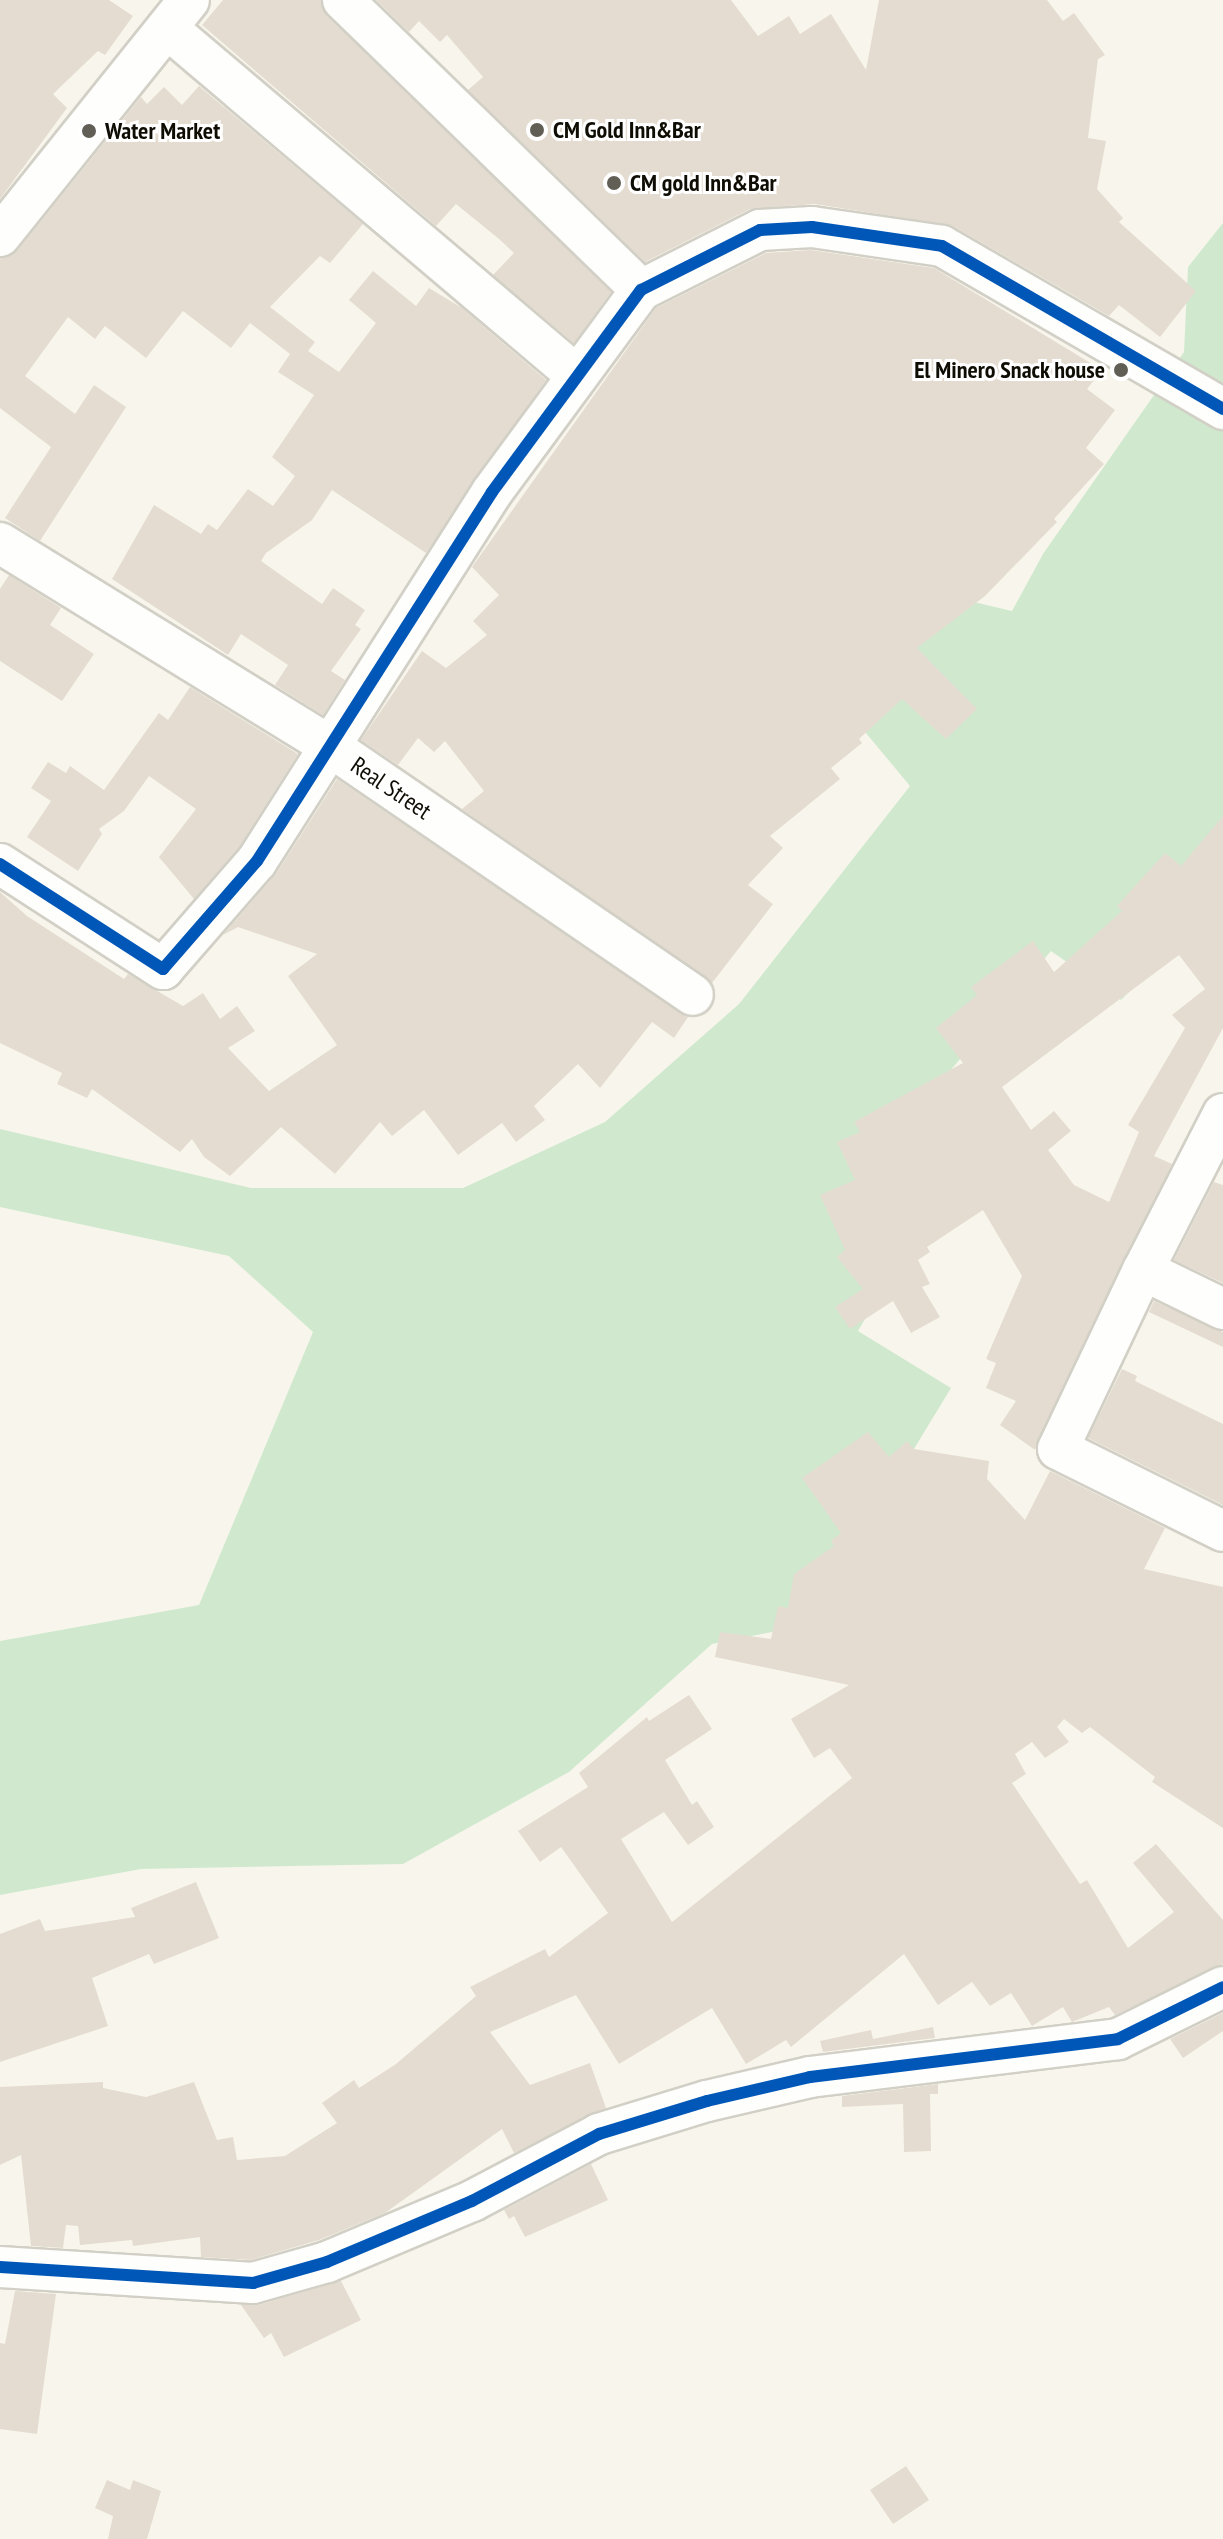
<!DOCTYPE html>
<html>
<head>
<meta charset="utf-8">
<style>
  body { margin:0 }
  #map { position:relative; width:1223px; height:2539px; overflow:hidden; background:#f8f6ec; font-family:"PT Sans Narrow",sans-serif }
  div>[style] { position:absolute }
  .water>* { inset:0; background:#d0e9ce }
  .building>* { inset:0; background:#e4dcd0 }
  .roads { filter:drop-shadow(2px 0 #d2d0c6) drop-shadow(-2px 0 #d2d0c6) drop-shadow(0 2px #d2d0c6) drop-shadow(0 -2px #d2d0c6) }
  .minor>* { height:40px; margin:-20px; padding:0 20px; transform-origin:20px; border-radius:20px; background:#fefefc }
  .cycleway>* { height:12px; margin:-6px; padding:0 6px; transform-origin:6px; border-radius:6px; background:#0057b8 }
  .dots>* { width:22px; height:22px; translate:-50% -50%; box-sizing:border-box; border:4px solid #fff; border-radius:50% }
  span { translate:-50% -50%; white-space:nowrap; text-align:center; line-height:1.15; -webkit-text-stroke:6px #fff; paint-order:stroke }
  .poi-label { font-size:24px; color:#0e0c03; font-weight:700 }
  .left { translate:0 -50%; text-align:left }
  .right { translate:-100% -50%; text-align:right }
  .street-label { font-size:24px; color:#0e0c03 }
</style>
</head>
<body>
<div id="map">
  <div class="water">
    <div style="clip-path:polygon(1223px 223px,1223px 897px,1121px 1000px,1051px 951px,918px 1109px,886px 1283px,858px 1331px,951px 1388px,807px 1625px,712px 1644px,569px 1772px,403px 1864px,141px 1869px,0 1895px,0 1641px,199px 1605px,313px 1332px,229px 1256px,0 1207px,0 1129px,251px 1188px,463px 1188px,605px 1122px,739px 1004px,910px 786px,851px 715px,953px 597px,1012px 611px,1043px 554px,1184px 352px,1188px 267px)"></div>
  </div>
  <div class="building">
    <div style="clip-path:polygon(0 0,109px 0,133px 16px,105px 55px,98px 51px,53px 94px,67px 108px,0 199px)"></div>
    <div style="clip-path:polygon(223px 0,321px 0,327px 16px,611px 292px,574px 343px,493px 275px,514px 253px,499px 239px,456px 204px,436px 226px,202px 25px)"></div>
    <div style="clip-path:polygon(376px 0,731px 0,758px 36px,789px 16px,800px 34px,831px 14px,866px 70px,879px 0,1047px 0,1063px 21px,1074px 13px,1105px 55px,1098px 59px,1088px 138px,1106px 141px,1097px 189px,1123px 218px,1119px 222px,1196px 291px,1160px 337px,1119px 305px,1109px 316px,953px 226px,815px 204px,750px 209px,645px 262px,468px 90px,483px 77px,447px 35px,440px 42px,419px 21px,409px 32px)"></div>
    <div style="clip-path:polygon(199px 86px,363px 224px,330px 263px,320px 256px,270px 307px,315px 342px,308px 351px,339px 372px,376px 323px,349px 300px,373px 271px,416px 306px,429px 288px,462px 308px,546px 380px,426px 553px,332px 490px,312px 520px,266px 553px,261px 561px,322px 604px,333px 588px,365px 610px,355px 625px,361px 629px,331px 671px,345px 680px,323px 715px,275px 685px,288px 665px,241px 634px,228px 655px,112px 579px,154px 505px,201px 534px,208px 524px,217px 530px,248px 489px,273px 506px,295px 476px,272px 457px,314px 395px,278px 372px,290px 354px,250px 323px,231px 348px,183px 311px,146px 358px,105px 326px,95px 339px,68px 317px,25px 376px,75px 414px,94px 385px,126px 407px,40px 541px,5px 518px,51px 447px,0 408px,0 258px,18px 250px,141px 97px,147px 104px,164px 87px,182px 105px)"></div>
    <div style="clip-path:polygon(811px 250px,934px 268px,1102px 370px,1087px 389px,1115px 410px,1086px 448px,1104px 464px,1054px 519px,1057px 522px,985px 596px,917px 648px,977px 709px,946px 739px,902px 699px,859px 739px,862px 743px,831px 768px,840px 779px,770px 836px,783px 848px,748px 885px,773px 904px,712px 983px,462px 809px,484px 791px,445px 741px,434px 752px,418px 738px,398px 765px,361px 740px,422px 651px,446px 668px,487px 635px,473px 621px,499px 595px,472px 567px,656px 308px,766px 253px)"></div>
    <div style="clip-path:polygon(9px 575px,61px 608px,50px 625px,94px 654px,62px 701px,0 661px,0 589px)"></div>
    <div style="clip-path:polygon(190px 687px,298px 754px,239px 847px,194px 899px,159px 857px,196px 809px,149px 776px,124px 811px,99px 829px,102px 834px,78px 871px,27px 837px,51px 801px,31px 788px,48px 762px,66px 773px,70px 766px,104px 790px,159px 713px,168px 720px)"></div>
    <div style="clip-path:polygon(337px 779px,688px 1017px,674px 1038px,652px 1022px,600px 1088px,578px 1064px,534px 1106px,545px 1120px,516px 1142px,502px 1123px,458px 1155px,424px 1110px,392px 1136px,380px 1122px,335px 1174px,281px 1127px,230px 1176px,204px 1157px,192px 1139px,180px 1152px,92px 1089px,87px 1098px,57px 1084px,62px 1073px,0 1043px,0 892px,27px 916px,124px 979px,128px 974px,183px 1006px,203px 993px,220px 1019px,237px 1006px,255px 1031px,228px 1048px,269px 1091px,337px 1045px,288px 976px,317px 954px,238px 927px,223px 935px,276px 874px)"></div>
    <div style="clip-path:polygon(evenodd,1223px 816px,1223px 1028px,1154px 1156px,1172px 1164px,1035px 1450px,1000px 1425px,1016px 1401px,986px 1388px,996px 1363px,986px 1359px,1022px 1276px,983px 1210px,927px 1247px,930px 1252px,918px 1260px,930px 1284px,922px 1287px,940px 1317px,911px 1333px,893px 1301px,850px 1329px,835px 1307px,863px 1289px,837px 1257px,845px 1250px,820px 1195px,855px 1180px,837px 1142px,860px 1132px,854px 1122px,963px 1063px,936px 1028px,977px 995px,971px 987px,1033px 941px,1054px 972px,1122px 911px,1117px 906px,1165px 853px,1181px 866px,1223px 816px,1179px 955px,1205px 989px,1172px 1015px,1185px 1028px,1128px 1125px,1139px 1132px,1109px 1202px,1074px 1185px,1048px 1150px,1071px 1131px,1054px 1111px,1031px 1130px,1002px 1087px,1179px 955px)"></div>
    <div style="clip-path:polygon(1214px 1182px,1223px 1185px,1223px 1283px,1174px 1260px)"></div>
    <div style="clip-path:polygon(1154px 1301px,1223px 1332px,1223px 1347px,1149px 1312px)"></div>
    <div style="clip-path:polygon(1122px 1369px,1137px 1376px,1135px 1381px,1223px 1424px,1223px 1505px,1088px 1438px)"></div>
    <div style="clip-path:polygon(868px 1432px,889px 1457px,907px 1441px,914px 1449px,989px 1461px,987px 1479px,1025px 1520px,1050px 1471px,1165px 1528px,1144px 1569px,1223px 1587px,1223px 1828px,1152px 1782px,1155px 1777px,1090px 1727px,1082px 1733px,1064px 1719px,1057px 1727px,1069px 1742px,1045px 1758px,1032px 1742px,1015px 1754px,1026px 1774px,1012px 1783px,1080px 1884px,1087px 1880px,1128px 1948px,1174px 1912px,1133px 1863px,1156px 1844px,1223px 1920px,1223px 1964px,1115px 2015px,1109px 2007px,1072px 2022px,1063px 2007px,1032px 2026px,1011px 1993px,990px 2006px,972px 1982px,938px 2005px,904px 1954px,791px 2047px,786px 2040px,746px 2064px,712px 2008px,619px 2064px,576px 1995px,490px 2032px,530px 2085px,590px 2063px,606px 2108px,514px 2153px,502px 2129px,385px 2213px,319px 2240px,251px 2260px,201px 2257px,200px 2237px,133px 2246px,132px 2240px,80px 2245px,78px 2226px,66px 2225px,63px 2248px,31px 2246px,21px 2155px,0 2165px,0 2087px,103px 2082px,103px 2088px,146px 2097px,194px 2082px,217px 2140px,233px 2137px,237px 2160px,285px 2156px,337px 2123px,322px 2103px,354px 2080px,359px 2088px,396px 2064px,476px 1996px,470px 1987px,545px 1949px,549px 1957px,608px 1913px,561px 1847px,540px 1862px,518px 1831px,588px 1787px,579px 1773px,647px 1717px,649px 1721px,689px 1695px,712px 1729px,665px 1760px,692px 1805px,697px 1801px,714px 1827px,688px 1845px,664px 1812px,621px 1839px,672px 1922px,852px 1778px,830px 1748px,814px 1758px,791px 1719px,849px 1685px,715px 1657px,720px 1632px,771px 1639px,778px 1606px,788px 1608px,794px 1574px,834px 1546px,831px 1541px,841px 1533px,802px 1478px)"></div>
    <div style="clip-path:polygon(196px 1882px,219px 1938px,154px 1964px,149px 1954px,92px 1978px,108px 2026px,0 2062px,0 1934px,40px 1919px,45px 1931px,135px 1917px,131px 1908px)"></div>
    <div style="clip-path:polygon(1223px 2013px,1223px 2031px,1183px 2058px,1170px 2039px)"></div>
    <div style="clip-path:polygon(933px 2027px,935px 2038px,823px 2052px,820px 2041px,871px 2030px,873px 2039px)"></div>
    <div style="clip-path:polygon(938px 2084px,938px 2094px,930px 2094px,931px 2151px,904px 2152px,903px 2104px,842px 2107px,842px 2096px)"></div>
    <div style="clip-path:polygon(591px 2164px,608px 2200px,525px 2237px,514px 2216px,509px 2219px,504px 2210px)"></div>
    <div style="clip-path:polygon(341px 2281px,361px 2320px,284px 2357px,271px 2333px,264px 2338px,241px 2305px,259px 2305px)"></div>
    <div style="clip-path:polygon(15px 2291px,56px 2294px,37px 2434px,0 2429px,0 2343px,5px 2344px)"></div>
    <div style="clip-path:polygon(906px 2466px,929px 2500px,893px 2524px,870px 2490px)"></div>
    <div style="clip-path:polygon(107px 2480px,130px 2490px,133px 2480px,161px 2491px,147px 2539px,108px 2539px,113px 2516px,95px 2508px)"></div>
  </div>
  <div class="roads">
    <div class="minor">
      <div style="left:343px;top:0;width:416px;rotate:44.2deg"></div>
      <div style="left:167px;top:28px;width:535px;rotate:40.3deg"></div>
      <div style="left:0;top:236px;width:302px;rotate:-51.3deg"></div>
      <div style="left:0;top:543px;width:385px;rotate:31.6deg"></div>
      <div style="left:328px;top:745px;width:442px;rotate:34.4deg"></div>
      <div style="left:0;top:864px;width:194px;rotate:32.8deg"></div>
      <div style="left:163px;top:969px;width:143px;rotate:-49deg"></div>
      <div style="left:257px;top:861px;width:437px;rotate:-57.5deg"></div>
      <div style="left:492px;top:492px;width:251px;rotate:-53.6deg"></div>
      <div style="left:641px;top:290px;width:133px;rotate:-26.8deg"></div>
      <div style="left:760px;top:230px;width:52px;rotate:-3.3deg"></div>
      <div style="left:812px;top:227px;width:131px;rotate:8.3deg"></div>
      <div style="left:942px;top:246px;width:325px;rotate:30.1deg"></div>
      <div style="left:1223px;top:1114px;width:175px;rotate:117.1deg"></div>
      <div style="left:1143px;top:1270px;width:89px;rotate:26deg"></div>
      <div style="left:1143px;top:1270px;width:198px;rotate:115.4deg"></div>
      <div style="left:1058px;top:1449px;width:184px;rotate:26.4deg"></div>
      <div style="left:0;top:2267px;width:254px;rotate:3.6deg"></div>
      <div style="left:253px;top:2283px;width:77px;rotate:-15.8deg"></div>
      <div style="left:327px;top:2262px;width:157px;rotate:-22.8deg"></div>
      <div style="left:472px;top:2201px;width:144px;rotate:-27.8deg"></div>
      <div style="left:599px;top:2134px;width:113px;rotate:-17deg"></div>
      <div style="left:707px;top:2101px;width:106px;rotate:-13.1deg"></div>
      <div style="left:810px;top:2077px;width:310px;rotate:-7deg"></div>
      <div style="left:1118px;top:2039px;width:117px;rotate:-26.3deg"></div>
    </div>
  </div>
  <div class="cycleway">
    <div style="left:0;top:864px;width:194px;rotate:32.8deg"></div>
    <div style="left:163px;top:969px;width:143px;rotate:-49deg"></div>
    <div style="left:257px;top:861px;width:437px;rotate:-57.5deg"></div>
    <div style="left:492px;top:492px;width:251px;rotate:-53.6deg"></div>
    <div style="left:641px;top:290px;width:133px;rotate:-26.8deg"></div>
    <div style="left:760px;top:230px;width:52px;rotate:-3.3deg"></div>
    <div style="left:812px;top:227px;width:131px;rotate:8.3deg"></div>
    <div style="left:942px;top:246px;width:325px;rotate:30.1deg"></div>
    <div style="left:0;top:2267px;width:254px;rotate:3.6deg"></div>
    <div style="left:253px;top:2283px;width:77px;rotate:-15.8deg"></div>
    <div style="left:327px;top:2262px;width:157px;rotate:-22.8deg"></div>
    <div style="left:472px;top:2201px;width:144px;rotate:-27.8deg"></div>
    <div style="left:599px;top:2134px;width:113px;rotate:-17deg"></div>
    <div style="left:707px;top:2101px;width:106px;rotate:-13.1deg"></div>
    <div style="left:810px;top:2077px;width:310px;rotate:-7deg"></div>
    <div style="left:1118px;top:2039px;width:117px;rotate:-26.3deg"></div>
  </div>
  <div class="dots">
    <div style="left:537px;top:130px;background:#605e55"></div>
    <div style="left:89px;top:131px;background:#605e55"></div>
    <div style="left:614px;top:183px;background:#605e55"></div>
    <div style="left:1121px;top:370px;background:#605e55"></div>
  </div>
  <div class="poi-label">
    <span class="left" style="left:553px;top:130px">CM Gold Inn&amp;Bar</span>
    <span class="left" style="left:105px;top:131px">Water Market</span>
    <span class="left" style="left:630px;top:183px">CM gold Inn&amp;Bar</span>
    <span class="right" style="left:1105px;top:370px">El Minero Snack house</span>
  </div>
  <div class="street-label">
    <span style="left:391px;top:788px;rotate:34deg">Real Street</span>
  </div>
</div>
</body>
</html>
